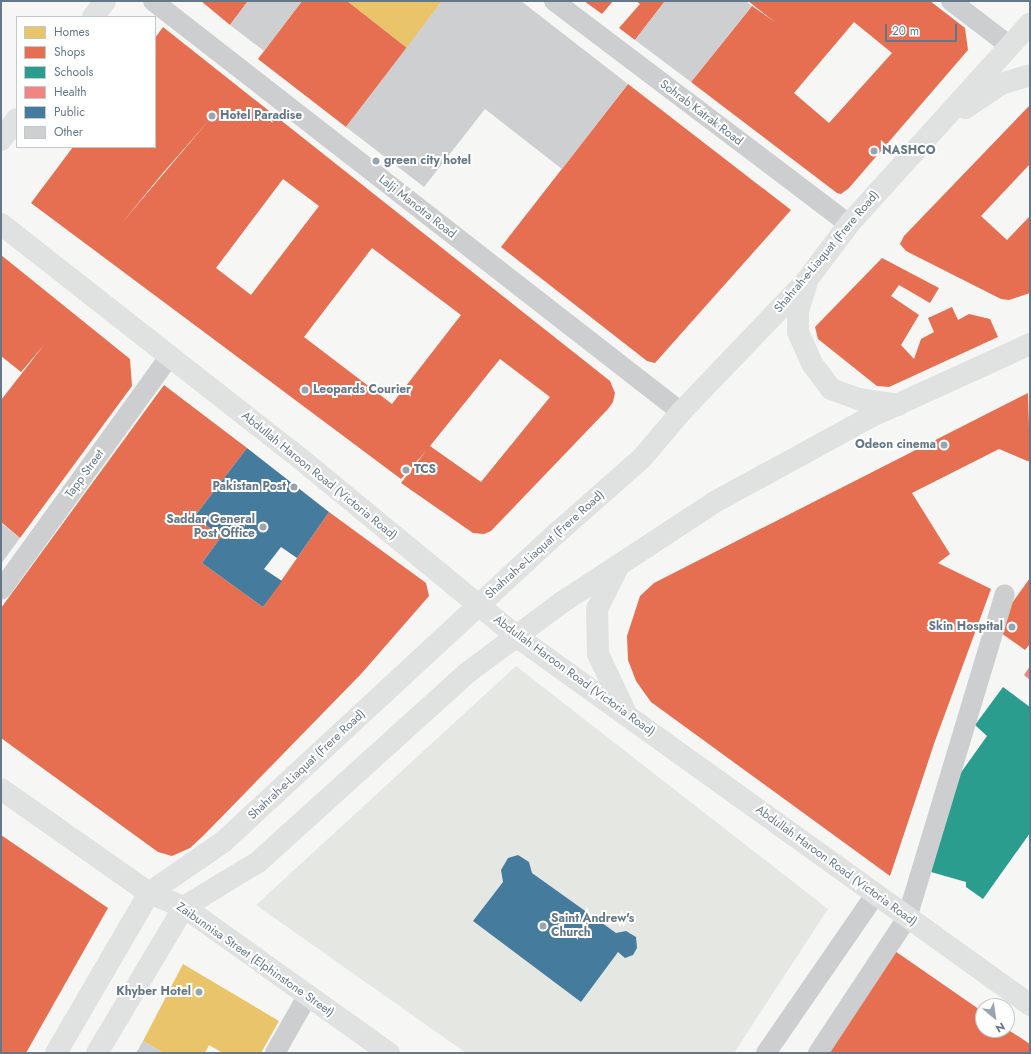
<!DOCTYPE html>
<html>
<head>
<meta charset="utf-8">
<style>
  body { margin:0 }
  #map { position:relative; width:1031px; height:1054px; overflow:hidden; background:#f6f6f5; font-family:Jost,sans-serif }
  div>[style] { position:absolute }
  .green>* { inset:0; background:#e5e8e2 }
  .homes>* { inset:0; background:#e9c46a }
  .shops>* { inset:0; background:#e76f51 }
  .schools>* { inset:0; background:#2a9d8f }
  .health>* { inset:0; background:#f28482 }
  .public>* { inset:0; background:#457b9d }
  .building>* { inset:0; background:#cdcfd0 }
  .street>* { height:20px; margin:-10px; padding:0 10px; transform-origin:10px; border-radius:10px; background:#cccecf }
  .secondary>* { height:22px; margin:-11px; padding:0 11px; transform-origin:11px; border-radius:11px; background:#e0e1e1 }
  .primary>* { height:22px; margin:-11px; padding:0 11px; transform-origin:11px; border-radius:11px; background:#e0e1e1 }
  .dots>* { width:11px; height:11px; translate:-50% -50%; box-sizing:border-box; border:2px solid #fff; border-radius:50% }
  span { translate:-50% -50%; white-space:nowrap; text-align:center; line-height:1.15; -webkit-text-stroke:4px #fff; paint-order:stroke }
  .street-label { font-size:12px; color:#657887 }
  .poi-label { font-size:12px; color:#657887; font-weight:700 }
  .left { translate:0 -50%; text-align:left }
  .right { translate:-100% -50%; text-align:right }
  .frame { position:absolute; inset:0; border:2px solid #657887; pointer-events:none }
  .legend { position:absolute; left:16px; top:16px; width:140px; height:132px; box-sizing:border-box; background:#fff; border:1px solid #c1c9cf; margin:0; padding:5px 7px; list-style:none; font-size:12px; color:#657887 }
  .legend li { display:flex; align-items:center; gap:8px; height:20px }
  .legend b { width:20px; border:1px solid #c1c9cf }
  .north { position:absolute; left:975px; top:998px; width:40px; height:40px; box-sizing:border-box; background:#fff; border:1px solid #c1c9cf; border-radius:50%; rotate:151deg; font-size:11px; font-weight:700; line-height:16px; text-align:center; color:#657887 }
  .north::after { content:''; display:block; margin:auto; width:14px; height:18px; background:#98a4ae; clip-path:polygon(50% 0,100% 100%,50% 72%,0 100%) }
  .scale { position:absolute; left:885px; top:24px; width:72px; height:18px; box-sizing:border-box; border:2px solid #657887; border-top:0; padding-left:5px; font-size:12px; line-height:14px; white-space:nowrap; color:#657887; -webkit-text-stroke:3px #fff; paint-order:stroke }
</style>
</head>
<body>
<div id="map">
  <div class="green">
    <div style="clip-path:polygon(516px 666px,828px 909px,734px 1053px,466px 1053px,256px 905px)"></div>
  </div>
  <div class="homes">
    <div style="clip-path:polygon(347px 1px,442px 1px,407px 48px)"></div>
    <div style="clip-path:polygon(183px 964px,279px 1021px,261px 1053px,223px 1053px,209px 1045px,205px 1053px,164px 1053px,143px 1041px)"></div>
  </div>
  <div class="shops">
    <div style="clip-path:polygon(201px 1px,248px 1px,230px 25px)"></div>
    <div style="clip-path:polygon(302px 1px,347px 1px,407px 48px,346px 127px,258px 59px)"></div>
    <div style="clip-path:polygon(584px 1px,613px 1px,602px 14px)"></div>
    <div style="clip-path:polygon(636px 1px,665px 1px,635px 40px,619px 28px,640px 4px)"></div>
    <div style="clip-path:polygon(evenodd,748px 1px,930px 1px,965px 28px,968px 50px,849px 188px,841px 194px,837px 193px,691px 82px,752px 6px,775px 22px,748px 1px,854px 22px,892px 53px,829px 123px,794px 93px,854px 22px)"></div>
    <div style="clip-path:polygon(evenodd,163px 27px,610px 381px,615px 393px,613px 402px,608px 409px,491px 531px,484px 534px,473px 533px,401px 483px,426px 451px,401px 479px,31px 203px,73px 147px,155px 147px,155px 38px,163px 27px,210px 119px,121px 224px,162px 174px,210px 119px,163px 27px,283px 179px,319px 206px,251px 295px,216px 268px,283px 179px,163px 27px,372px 248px,461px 315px,392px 404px,304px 337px,372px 248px,163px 27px,500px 359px,550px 397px,481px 482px,430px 446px,500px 359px)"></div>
    <div style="clip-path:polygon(628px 84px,791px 210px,655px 363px,647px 361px,501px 247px)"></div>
    <div style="clip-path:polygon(1030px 105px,1030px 164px,981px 216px,1007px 240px,1030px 216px,1030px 293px,1009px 300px,1001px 299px,906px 251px,900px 244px,904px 236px)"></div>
    <div style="clip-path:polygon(1px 255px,130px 359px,132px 386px,20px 538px,1px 522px,1px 400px,44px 345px,21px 372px,1px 356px)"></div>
    <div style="clip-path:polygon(882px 258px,939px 288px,930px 303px,899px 285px,891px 296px,919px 315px,901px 345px,914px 359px,921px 339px,934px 332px,928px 318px,952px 307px,958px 320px,969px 314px,990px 319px,998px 337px,889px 387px,877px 386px,818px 339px,815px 327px)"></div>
    <div style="clip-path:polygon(164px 385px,247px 448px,195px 516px,221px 537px,202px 563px,263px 607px,329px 512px,426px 583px,429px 596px,361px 674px,204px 835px,190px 848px,172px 856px,158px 852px,1px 738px,1px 608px)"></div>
    <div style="clip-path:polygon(1028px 393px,1030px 462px,999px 449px,912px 493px,950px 554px,938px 563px,991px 589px,935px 741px,890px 876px,651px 702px,636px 681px,628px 660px,627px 636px,640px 596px,654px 583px)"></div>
    <div style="clip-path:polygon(1030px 578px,1030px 644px,1025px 650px,994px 628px)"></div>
    <div style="clip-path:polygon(1px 835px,108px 908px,26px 1053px,1px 1053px)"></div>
    <div style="clip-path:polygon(892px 949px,983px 1012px,983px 1030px,1007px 1029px,1030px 1044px,1030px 1053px,825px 1053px)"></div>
  </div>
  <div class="schools">
    <div style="clip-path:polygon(1003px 687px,1030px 707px,1030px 833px,983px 899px,966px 887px,966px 882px,931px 872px,955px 781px,987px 736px,975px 725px)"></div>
  </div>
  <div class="health">
    <div style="clip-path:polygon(1030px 666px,1030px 680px,1024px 675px)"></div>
  </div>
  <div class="public">
    <div style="clip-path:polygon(247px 448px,329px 512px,297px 558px,281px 547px,264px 569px,282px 581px,263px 607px,202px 563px,221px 537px,195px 516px)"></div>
    <div style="clip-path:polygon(518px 855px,529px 862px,532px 873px,616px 933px,626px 931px,636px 937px,637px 948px,633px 955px,625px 958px,618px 952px,581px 1002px,473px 921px,503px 882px,501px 870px,508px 858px)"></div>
  </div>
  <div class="building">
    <div style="clip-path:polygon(248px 1px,302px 1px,264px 51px,230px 25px)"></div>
    <div style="clip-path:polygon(442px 1px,521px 1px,628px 84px,562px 169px,485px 109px,424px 187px,346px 127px)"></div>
    <div style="clip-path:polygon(665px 1px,746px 1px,752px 6px,691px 82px,635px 40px)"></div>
    <div style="clip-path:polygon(1px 523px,20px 538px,1px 564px)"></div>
    <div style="clip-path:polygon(143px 1041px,164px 1053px,136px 1053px)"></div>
  </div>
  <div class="street">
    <div style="left:153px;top:1px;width:669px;rotate:37.9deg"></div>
    <div style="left:554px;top:1px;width:370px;rotate:37.1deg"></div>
    <div style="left:951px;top:1px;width:74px;rotate:37.3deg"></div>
    <div style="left:1px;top:590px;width:287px;rotate:-54.2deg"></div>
    <div style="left:275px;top:1053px;width:67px;rotate:-60.4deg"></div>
    <div style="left:766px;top:1053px;width:192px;rotate:-55.4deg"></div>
    <div style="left:818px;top:1053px;width:162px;rotate:-56.6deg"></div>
    <div style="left:907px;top:918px;width:338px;rotate:-73.2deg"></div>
  </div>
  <div class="secondary">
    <div style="left:93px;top:17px;width:20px;rotate:-53deg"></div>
    <div style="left:1px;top:140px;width:26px;rotate:-53deg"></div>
  </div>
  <div class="primary">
    <div style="left:965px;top:108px;width:43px;rotate:-33.7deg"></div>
    <div style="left:1001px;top:84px;width:30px;rotate:-17deg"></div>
    <div style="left:1px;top:224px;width:368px;rotate:38.1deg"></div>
    <div style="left:291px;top:451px;width:291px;rotate:39.4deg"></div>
    <div style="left:516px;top:636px;width:633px;rotate:35.67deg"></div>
    <div style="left:806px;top:285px;width:27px;rotate:107deg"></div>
    <div style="left:798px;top:311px;width:21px;rotate:90deg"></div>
    <div style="left:798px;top:332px;width:36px;rotate:66deg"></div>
    <div style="left:813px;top:365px;width:30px;rotate:53deg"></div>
    <div style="left:831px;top:389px;width:29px;rotate:20deg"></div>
    <div style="left:858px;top:399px;width:41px;rotate:8.3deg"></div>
    <div style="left:619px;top:565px;width:49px;rotate:116.6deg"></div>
    <div style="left:597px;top:609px;width:45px;rotate:88.7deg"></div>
    <div style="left:598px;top:654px;width:63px;rotate:64.7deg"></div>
    <div style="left:1px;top:789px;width:181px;rotate:35.1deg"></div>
    <div style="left:149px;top:893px;width:38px;rotate:22deg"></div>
    <div style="left:184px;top:907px;width:252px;rotate:35.5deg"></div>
    <div style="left:56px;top:1053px;width:185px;rotate:-59.8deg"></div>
    <div style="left:149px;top:893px;width:90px;rotate:-34.6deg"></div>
    <div style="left:223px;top:842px;width:455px;rotate:-42.8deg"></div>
    <div style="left:557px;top:533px;width:113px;rotate:-41.4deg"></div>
    <div style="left:642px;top:458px;width:60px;rotate:-49.7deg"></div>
    <div style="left:681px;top:412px;width:182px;rotate:-46.3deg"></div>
    <div style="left:807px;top:280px;width:70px;rotate:-53.1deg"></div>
    <div style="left:849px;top:224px;width:270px;rotate:-47.9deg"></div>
    <div style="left:97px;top:1053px;width:170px;rotate:-59.2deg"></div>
    <div style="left:184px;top:907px;width:87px;rotate:-31.3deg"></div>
    <div style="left:258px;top:862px;width:282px;rotate:-42.1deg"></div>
    <div style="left:467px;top:673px;width:117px;rotate:-36.7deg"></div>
    <div style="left:561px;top:603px;width:182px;rotate:-33.3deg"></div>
    <div style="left:713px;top:503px;width:179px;rotate:-28.7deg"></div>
    <div style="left:870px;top:417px;width:176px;rotate:-24.5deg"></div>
  </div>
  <div class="dots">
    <div style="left:212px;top:116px;background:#98a4ae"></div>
    <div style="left:874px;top:151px;background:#98a4ae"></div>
    <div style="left:376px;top:161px;background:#98a4ae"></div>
    <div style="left:305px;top:390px;background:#98a4ae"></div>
    <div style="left:944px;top:445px;background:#98a4ae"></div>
    <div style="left:406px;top:470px;background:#98a4ae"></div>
    <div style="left:294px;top:487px;background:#98a4ae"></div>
    <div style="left:263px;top:527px;background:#98a4ae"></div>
    <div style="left:1012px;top:627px;background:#98a4ae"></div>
    <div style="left:543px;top:926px;background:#98a4ae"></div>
    <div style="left:199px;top:992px;background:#98a4ae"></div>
  </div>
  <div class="street-label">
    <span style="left:701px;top:113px;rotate:37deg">Sohrab Katrak Road</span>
    <span style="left:417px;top:207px;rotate:38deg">Lalji Manotra Road</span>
    <span style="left:827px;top:252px;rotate:-50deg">Shahrah-e-Liaquat (Frere Road)</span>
    <span style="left:85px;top:474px;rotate:-54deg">Tapp Street</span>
    <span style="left:319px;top:476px;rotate:39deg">Abdullah Haroon Road (Victoria Road)</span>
    <span style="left:545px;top:545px;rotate:-42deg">Shahrah-e-Liaquat (Frere Road)</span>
    <span style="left:574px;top:676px;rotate:36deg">Abdullah Haroon Road (Victoria Road)</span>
    <span style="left:307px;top:765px;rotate:-43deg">Shahrah-e-Liaquat (Frere Road)</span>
    <span style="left:836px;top:866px;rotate:36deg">Abdullah Haroon Road (Victoria Road)</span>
    <span style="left:255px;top:960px;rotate:35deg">Zaibunnisa Street (Elphinstone Street)</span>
  </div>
  <div class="poi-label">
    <span class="left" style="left:220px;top:116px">Hotel Paradise</span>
    <span class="left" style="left:882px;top:151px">NASHCO</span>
    <span class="left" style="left:384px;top:161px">green city hotel</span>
    <span class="left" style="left:313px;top:390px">Leopards Courier</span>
    <span class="right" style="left:936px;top:445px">Odeon cinema</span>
    <span class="left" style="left:414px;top:470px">TCS</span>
    <span class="right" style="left:286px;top:487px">Pakistan Post</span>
    <span class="right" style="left:255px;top:527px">Saddar General<br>Post Office</span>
    <span class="right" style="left:1003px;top:627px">Skin Hospital</span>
    <span class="left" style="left:551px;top:926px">Saint Andrew's<br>Church</span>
    <span class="right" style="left:191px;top:992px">Khyber Hotel</span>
  </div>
  <div class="frame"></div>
  <ul class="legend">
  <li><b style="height:11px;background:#e9c46a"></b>Homes</li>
  <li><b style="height:11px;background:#e76f51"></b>Shops</li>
  <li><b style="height:11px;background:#2a9d8f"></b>Schools</li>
  <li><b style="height:11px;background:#f28482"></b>Health</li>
  <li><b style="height:11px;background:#457b9d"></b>Public</li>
  <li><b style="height:11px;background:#cdcfd0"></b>Other</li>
  </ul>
  <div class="north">N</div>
  <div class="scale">20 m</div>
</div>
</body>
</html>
